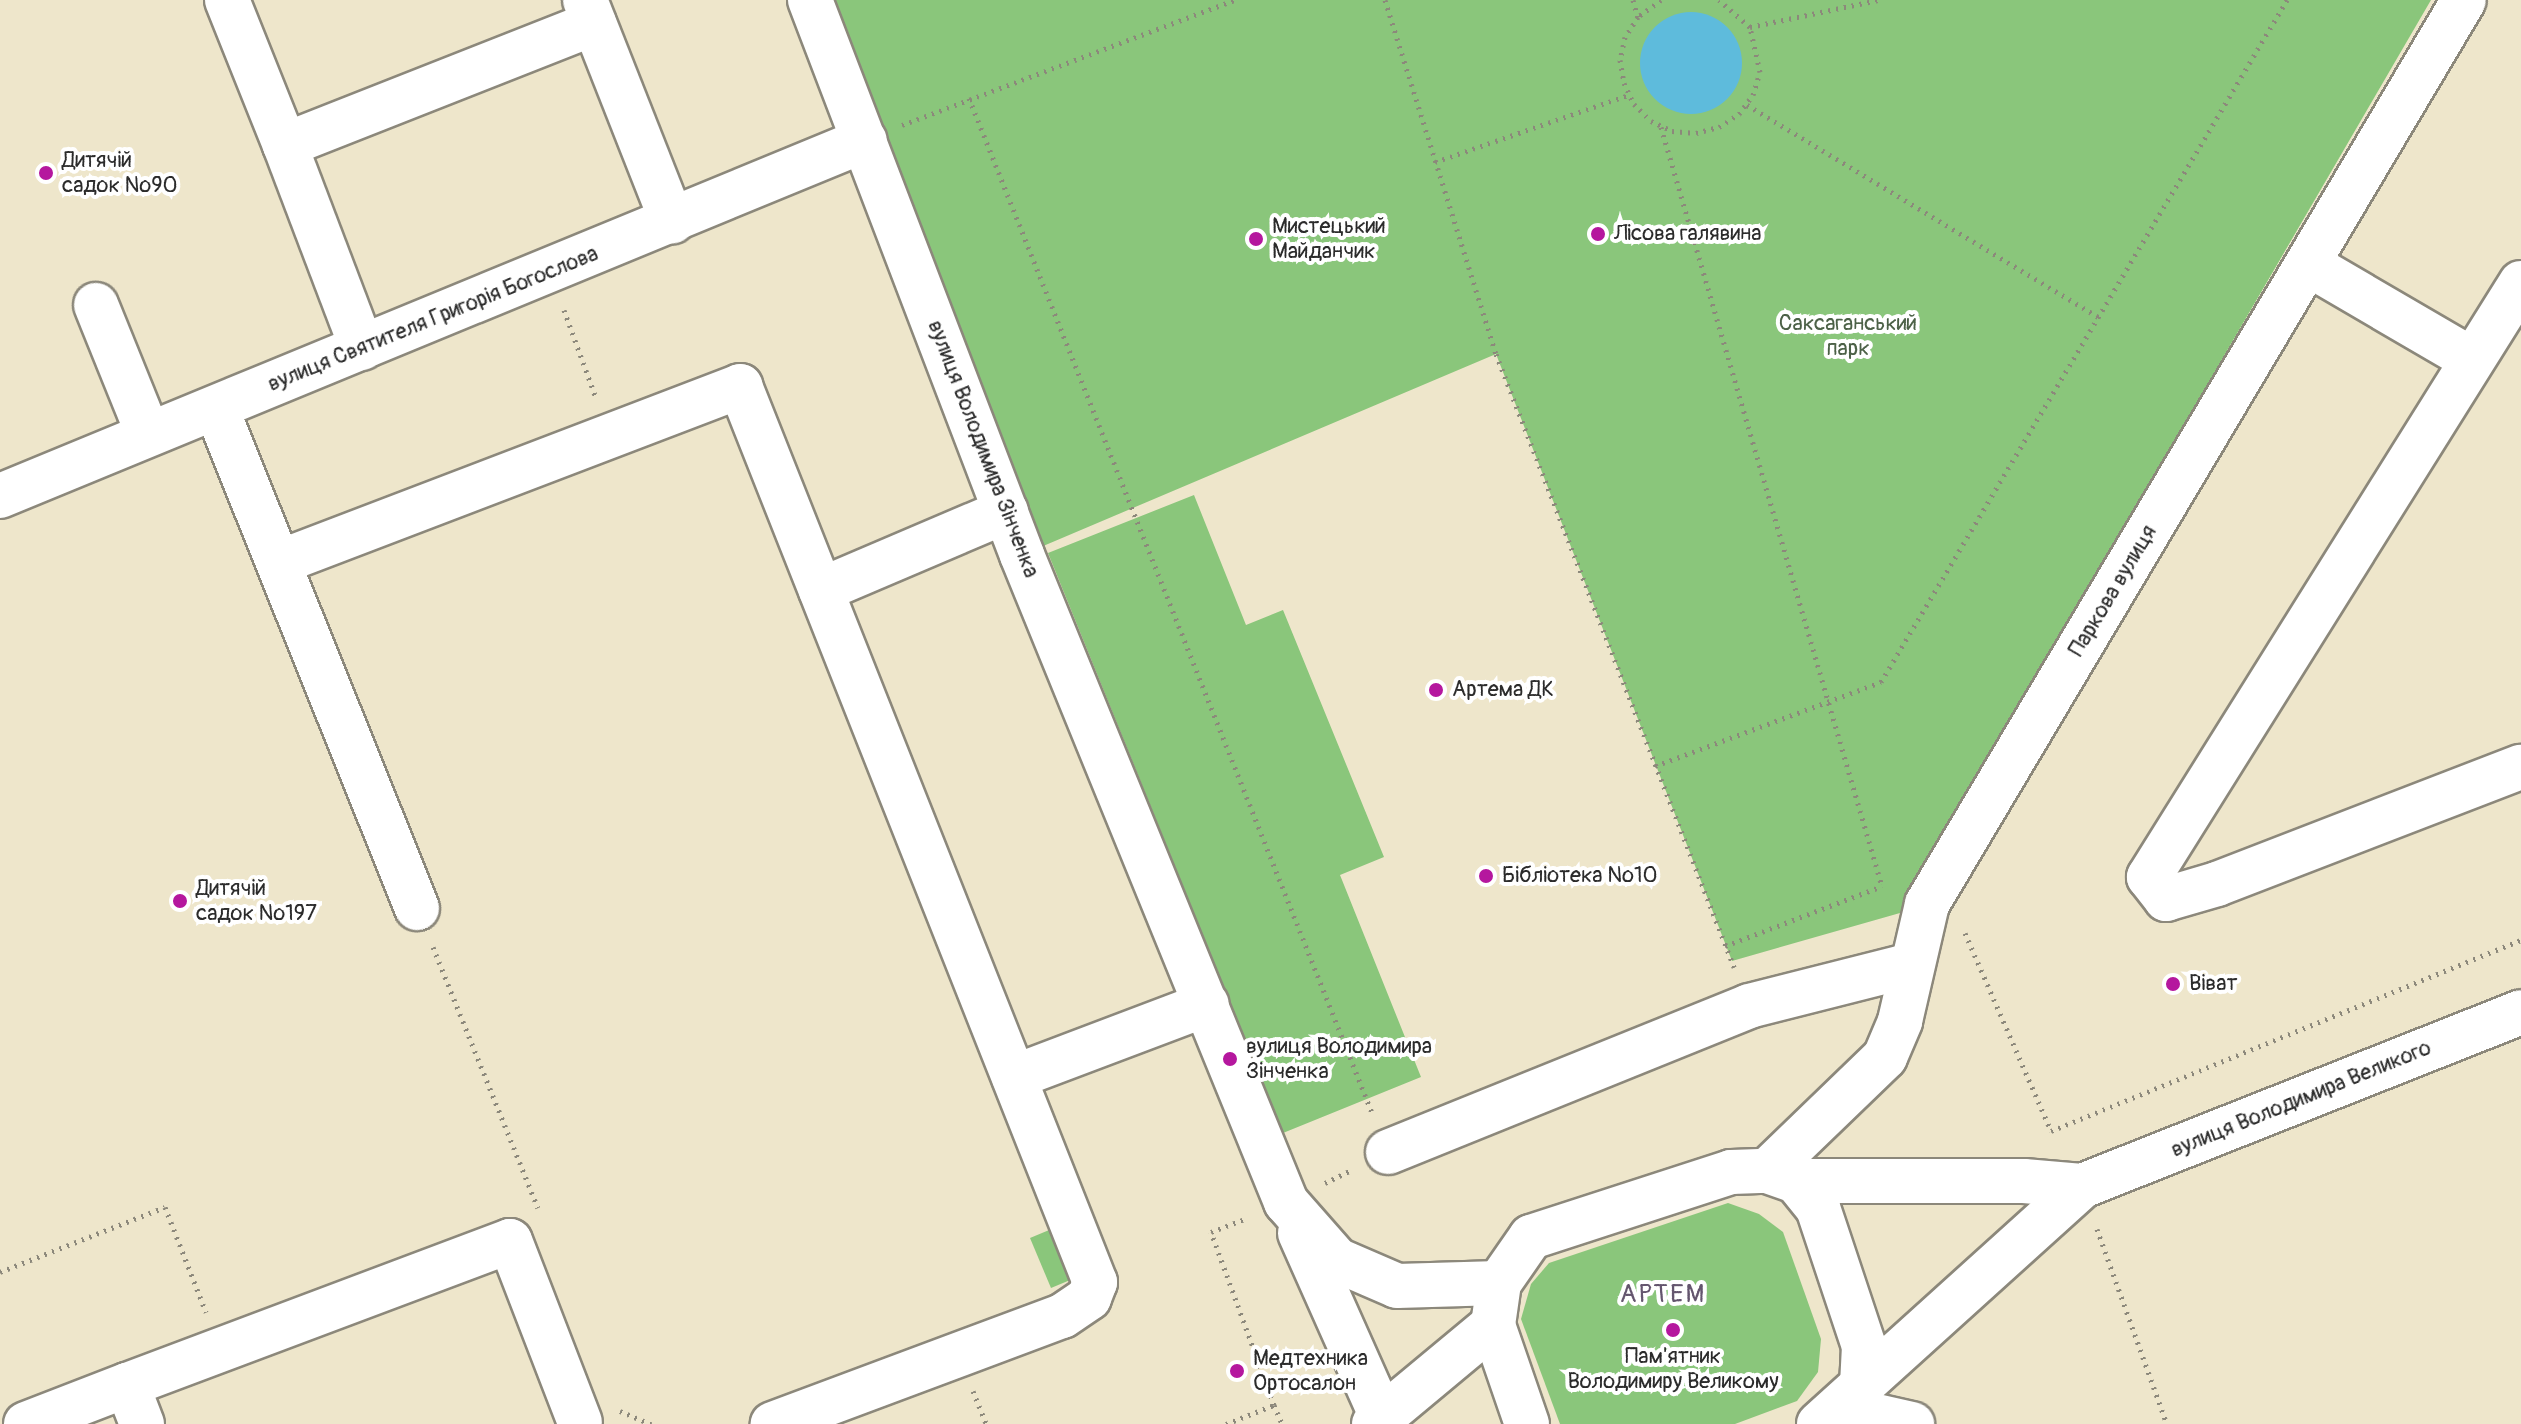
<!DOCTYPE html>
<html>
<head>
<meta charset="utf-8">
<style>
  body { margin:0 }
  #map { position:relative; width:2521px; height:1424px; overflow:hidden; background:#eee6cb; font-family:Pangolin,sans-serif }
  div>[style] { position:absolute }
  .green>* { inset:0; background:#8ac67b }
  .water>* { inset:0; background:#5ebbdc }
  .round { border-radius:50% }
  .path>* { height:5px; margin-top:-2.5px; transform-origin:0; background:repeating-linear-gradient(90deg,#8c887b 0 2px,transparent 0 8px) }
  .roads { filter:drop-shadow(2px 0 #8c887b) drop-shadow(-2px 0 #8c887b) drop-shadow(0 2px #8c887b) drop-shadow(0 -2px #8c887b) }
  .minor>* { height:44px; margin:-22px; padding:0 22px; transform-origin:22px; border-radius:22px; background:#fff }
  .major>* { height:44px; margin:-22px; padding:0 22px; transform-origin:22px; border-radius:22px; background:#fff }
  .dots>* { width:22px; height:22px; translate:-50% -50%; box-sizing:border-box; border:4px solid #fff; border-radius:50% }
  span { translate:-50% -50%; white-space:nowrap; text-align:center; line-height:1.15; -webkit-text-stroke:8px #fff; paint-order:stroke }
  .poi-label { font-size:22px; color:#2b2b2b }
  .left { translate:0 -50%; text-align:left }
  .street-label { font-size:22px; color:#2b2b2b }
  .park-label { font-size:22px; color:#4c6147 }
  .quarter-label { font-size:26px; color:#64556e; letter-spacing:2px }
</style>
</head>
<body>
<div id="map">
  <div class="green">
    <div style="clip-path:polygon(810px 0,2431px 0,1900px 913px,1732px 961px,1496px 354px,1022px 555px)"></div>
    <div style="clip-path:polygon(1194px 495px,1246px 625px,1283px 610px,1384px 857px,1340px 875px,1421px 1077px,1283px 1133px,1048px 553px)"></div>
    <div style="clip-path:polygon(1728px 1203px,1759px 1214px,1783px 1232px,1821px 1339px,1818px 1372px,1797px 1401px,1735px 1424px,1560px 1424px,1521px 1319px,1531px 1284px,1549px 1263px)"></div>
    <div style="clip-path:polygon(1054px 1228px,1075px 1278px,1051px 1288px,1030px 1238px)"></div>
  </div>
  <div class="water">
    <div class="round" style="left:1640px;top:12px;width:102px;height:102px"></div>
  </div>
  <div class="path">
    <div style="left:1385px;top:0;width:371px;rotate:72.6deg"></div>
    <div style="left:1496px;top:354px;width:658px;rotate:68.78deg"></div>
    <div style="left:1633px;top:0;width:18px;rotate:74deg"></div>
    <div style="left:1661px;top:0;width:29px;rotate:144deg"></div>
    <div style="left:1638px;top:17px;width:24px;rotate:123deg"></div>
    <div style="left:1625px;top:37px;width:24px;rotate:102deg"></div>
    <div style="left:1620px;top:60px;width:23px;rotate:80deg"></div>
    <div style="left:1624px;top:83px;width:23px;rotate:65deg"></div>
    <div style="left:1634px;top:104px;width:24px;rotate:45deg"></div>
    <div style="left:1651px;top:121px;width:23px;rotate:25deg"></div>
    <div style="left:1672px;top:131px;width:24px;rotate:5deg"></div>
    <div style="left:1696px;top:133px;width:24px;rotate:-15deg"></div>
    <div style="left:1719px;top:127px;width:24px;rotate:-33deg"></div>
    <div style="left:1739px;top:114px;width:24px;rotate:-54deg"></div>
    <div style="left:1753px;top:95px;width:24px;rotate:-73deg"></div>
    <div style="left:1760px;top:72px;width:46px;rotate:-102.5deg"></div>
    <div style="left:1750px;top:27px;width:41px;rotate:-138.9deg"></div>
    <div style="left:1750px;top:27px;width:131px;rotate:-11.9deg"></div>
    <div style="left:969px;top:98px;width:1092px;rotate:68.34deg"></div>
    <div style="left:1747px;top:105px;width:410px;rotate:31.1deg"></div>
    <div style="left:902px;top:125px;width:355px;rotate:-20.6deg"></div>
    <div style="left:1661px;top:127px;width:791px;rotate:73.77deg"></div>
    <div style="left:1435px;top:162px;width:204px;rotate:-19.1deg"></div>
    <div style="left:564px;top:310px;width:94px;rotate:70deg"></div>
    <div style="left:1655px;top:766px;width:241px;rotate:-20.4deg"></div>
    <div style="left:1881px;top:682px;width:794px;rotate:-59.23deg"></div>
    <div style="left:1965px;top:933px;width:216px;rotate:66.5deg"></div>
    <div style="left:2051px;top:1131px;width:507px;rotate:-22.12deg"></div>
    <div style="left:1725px;top:946px;width:168px;rotate:-20.9deg"></div>
    <div style="left:433px;top:947px;width:281px;rotate:68.1deg"></div>
    <div style="left:1325px;top:1183px;width:30px;rotate:-26deg"></div>
    <div style="left:2097px;top:1229px;width:207px;rotate:70.3deg"></div>
    <div style="left:0;top:1272px;width:177px;rotate:-21.5deg"></div>
    <div style="left:165px;top:1207px;width:113px;rotate:68.7deg"></div>
    <div style="left:973px;top:1391px;width:35px;rotate:68deg"></div>
    <div style="left:1274px;top:1405px;width:21px;rotate:67deg"></div>
    <div style="left:620px;top:1411px;width:34px;rotate:23deg"></div>
    <div style="left:1226px;top:1424px;width:52px;rotate:-21.6deg"></div>
    <div style="left:1274px;top:1405px;width:184px;rotate:-110deg"></div>
    <div style="left:1211px;top:1232px;width:39px;rotate:-21deg"></div>
  </div>
  <div class="roads">
    <div class="minor">
      <div style="left:227px;top:0;width:156px;rotate:68.2deg"></div>
      <div style="left:285px;top:145px;width:332px;rotate:-21.5deg"></div>
      <div style="left:585px;top:0;width:238px;rotate:68.5deg"></div>
      <div style="left:285px;top:145px;width:217px;rotate:69.2deg"></div>
      <div style="left:2308px;top:264px;width:190px;rotate:30.3deg"></div>
      <div style="left:2521px;top:283px;width:701px;rotate:122.06deg"></div>
      <div style="left:2149px;top:877px;width:28px;rotate:52deg"></div>
      <div style="left:2166px;top:899px;width:53px;rotate:-16.4deg"></div>
      <div style="left:2217px;top:884px;width:326px;rotate:-21.1deg"></div>
      <div style="left:96px;top:305px;width:139px;rotate:68deg"></div>
      <div style="left:216px;top:408px;width:539px;rotate:68.1deg"></div>
      <div style="left:0;top:496px;width:935px;rotate:-22.37deg"></div>
      <div style="left:280px;top:562px;width:493px;rotate:-20.9deg"></div>
      <div style="left:740px;top:386px;width:964px;rotate:68.39deg"></div>
      <div style="left:1095px;top:1282px;width:17px;rotate:111deg"></div>
      <div style="left:1089px;top:1298px;width:32px;rotate:146deg"></div>
      <div style="left:1062px;top:1316px;width:309px;rotate:159.5deg"></div>
      <div style="left:821px;top:590px;width:201px;rotate:-23.1deg"></div>
      <div style="left:1014px;top:1077px;width:206px;rotate:-20.7deg"></div>
      <div style="left:1388px;top:1152px;width:389px;rotate:-22deg"></div>
      <div style="left:1749px;top:1006px;width:167px;rotate:-14.2deg"></div>
      <div style="left:1767px;top:1171px;width:164px;rotate:-44deg"></div>
      <div style="left:1885px;top:1057px;width:39px;rotate:-67deg"></div>
      <div style="left:1900px;top:1021px;width:120px;rotate:-77deg"></div>
      <div style="left:1927px;top:904px;width:1051px;rotate:-59.29deg"></div>
      <div style="left:127px;top:1385px;width:409px;rotate:-20.6deg"></div>
      <div style="left:510px;top:1241px;width:194px;rotate:68.9deg"></div>
      <div style="left:1841px;top:1408px;width:73px;rotate:12.7deg"></div>
      <div style="left:26px;top:1424px;width:108px;rotate:-21.1deg"></div>
      <div style="left:127px;top:1385px;width:42px;rotate:69deg"></div>
    </div>
    <div class="major">
      <div style="left:810px;top:0;width:594px;rotate:69.09deg"></div>
      <div style="left:1022px;top:555px;width:699px;rotate:67.8deg"></div>
      <div style="left:1286px;top:1202px;width:77px;rotate:48.7deg"></div>
      <div style="left:1337px;top:1260px;width:65px;rotate:23.4deg"></div>
      <div style="left:1397px;top:1286px;width:102px;rotate:-1.7deg"></div>
      <div style="left:1796px;top:1181px;width:228px"></div>
      <div style="left:2024px;top:1181px;width:58px;rotate:4.9deg"></div>
      <div style="left:1300px;top:1233px;width:199px;rotate:66deg"></div>
      <div style="left:1374px;top:1424px;width:155px;rotate:-39.8deg"></div>
      <div style="left:1527px;top:1424px;width:105px;rotate:-109deg"></div>
      <div style="left:1493px;top:1325px;width:42px;rotate:-81.9deg"></div>
      <div style="left:1499px;top:1283px;width:56px;rotate:-55.2deg"></div>
      <div style="left:1531px;top:1237px;width:210px;rotate:-18deg"></div>
      <div style="left:1731px;top:1172px;width:36px;rotate:-2deg"></div>
      <div style="left:1767px;top:1171px;width:31px;rotate:19deg"></div>
      <div style="left:1796px;top:1181px;width:35px;rotate:51deg"></div>
      <div style="left:1818px;top:1208px;width:145px;rotate:71.6deg"></div>
      <div style="left:1864px;top:1346px;width:40px;rotate:92.9deg"></div>
      <div style="left:1819px;top:1424px;width:355px;rotate:-42.1deg"></div>
      <div style="left:2082px;top:1186px;width:472px;rotate:-21.6deg"></div>
    </div>
  </div>
  <div class="dots">
    <div style="left:46px;top:173px;background:#b5179e"></div>
    <div style="left:1598px;top:234px;background:#b5179e"></div>
    <div style="left:1256px;top:239px;background:#b5179e"></div>
    <div style="left:1436px;top:690px;background:#b5179e"></div>
    <div style="left:1486px;top:876px;background:#b5179e"></div>
    <div style="left:180px;top:901px;background:#b5179e"></div>
    <div style="left:2173px;top:984px;background:#b5179e"></div>
    <div style="left:1230px;top:1059px;background:#b5179e"></div>
    <div style="left:1673px;top:1330px;background:#b5179e"></div>
    <div style="left:1237px;top:1371px;background:#b5179e"></div>
  </div>
  <div class="poi-label">
    <span class="left" style="left:62px;top:173px">Дитячiй<br>садок №90</span>
    <span class="left" style="left:1272px;top:239px">Мистецький<br>Майданчик</span>
    <span class="left" style="left:1614px;top:234px">Лісова галявина</span>
    <span class="left" style="left:1452px;top:690px">Артема ДК</span>
    <span class="left" style="left:1502px;top:876px">Бібліотека №10</span>
    <span class="left" style="left:196px;top:901px">Дитячій<br>садок №197</span>
    <span class="left" style="left:2189px;top:984px">Віват</span>
    <span class="left" style="left:1246px;top:1059px">вулиця Володимира<br>Зінченка</span>
    <span style="left:1673px;top:1369px">Пам'ятник<br>Володимиру Великому</span>
    <span class="left" style="left:1253px;top:1371px">Медтехника<br>Ортосалон</span>
  </div>
  <div class="street-label">
    <span style="left:433px;top:319px;rotate:-22deg">вулиця Святителя Григорія Богослова</span>
    <span style="left:983px;top:449px;rotate:69deg">вулиця Володимира Зінченка</span>
    <span style="left:2113px;top:591px;rotate:-59deg">Паркова вулиця</span>
    <span style="left:2301px;top:1099px;rotate:-22deg">вулиця Володимира Великого</span>
  </div>
  <div class="park-label">
    <span style="left:1848px;top:336px">Саксаганський<br>парк</span>
  </div>
  <div class="quarter-label">
    <span style="left:1663px;top:1295px">АРТЕМ</span>
  </div>
</div>
</body>
</html>
